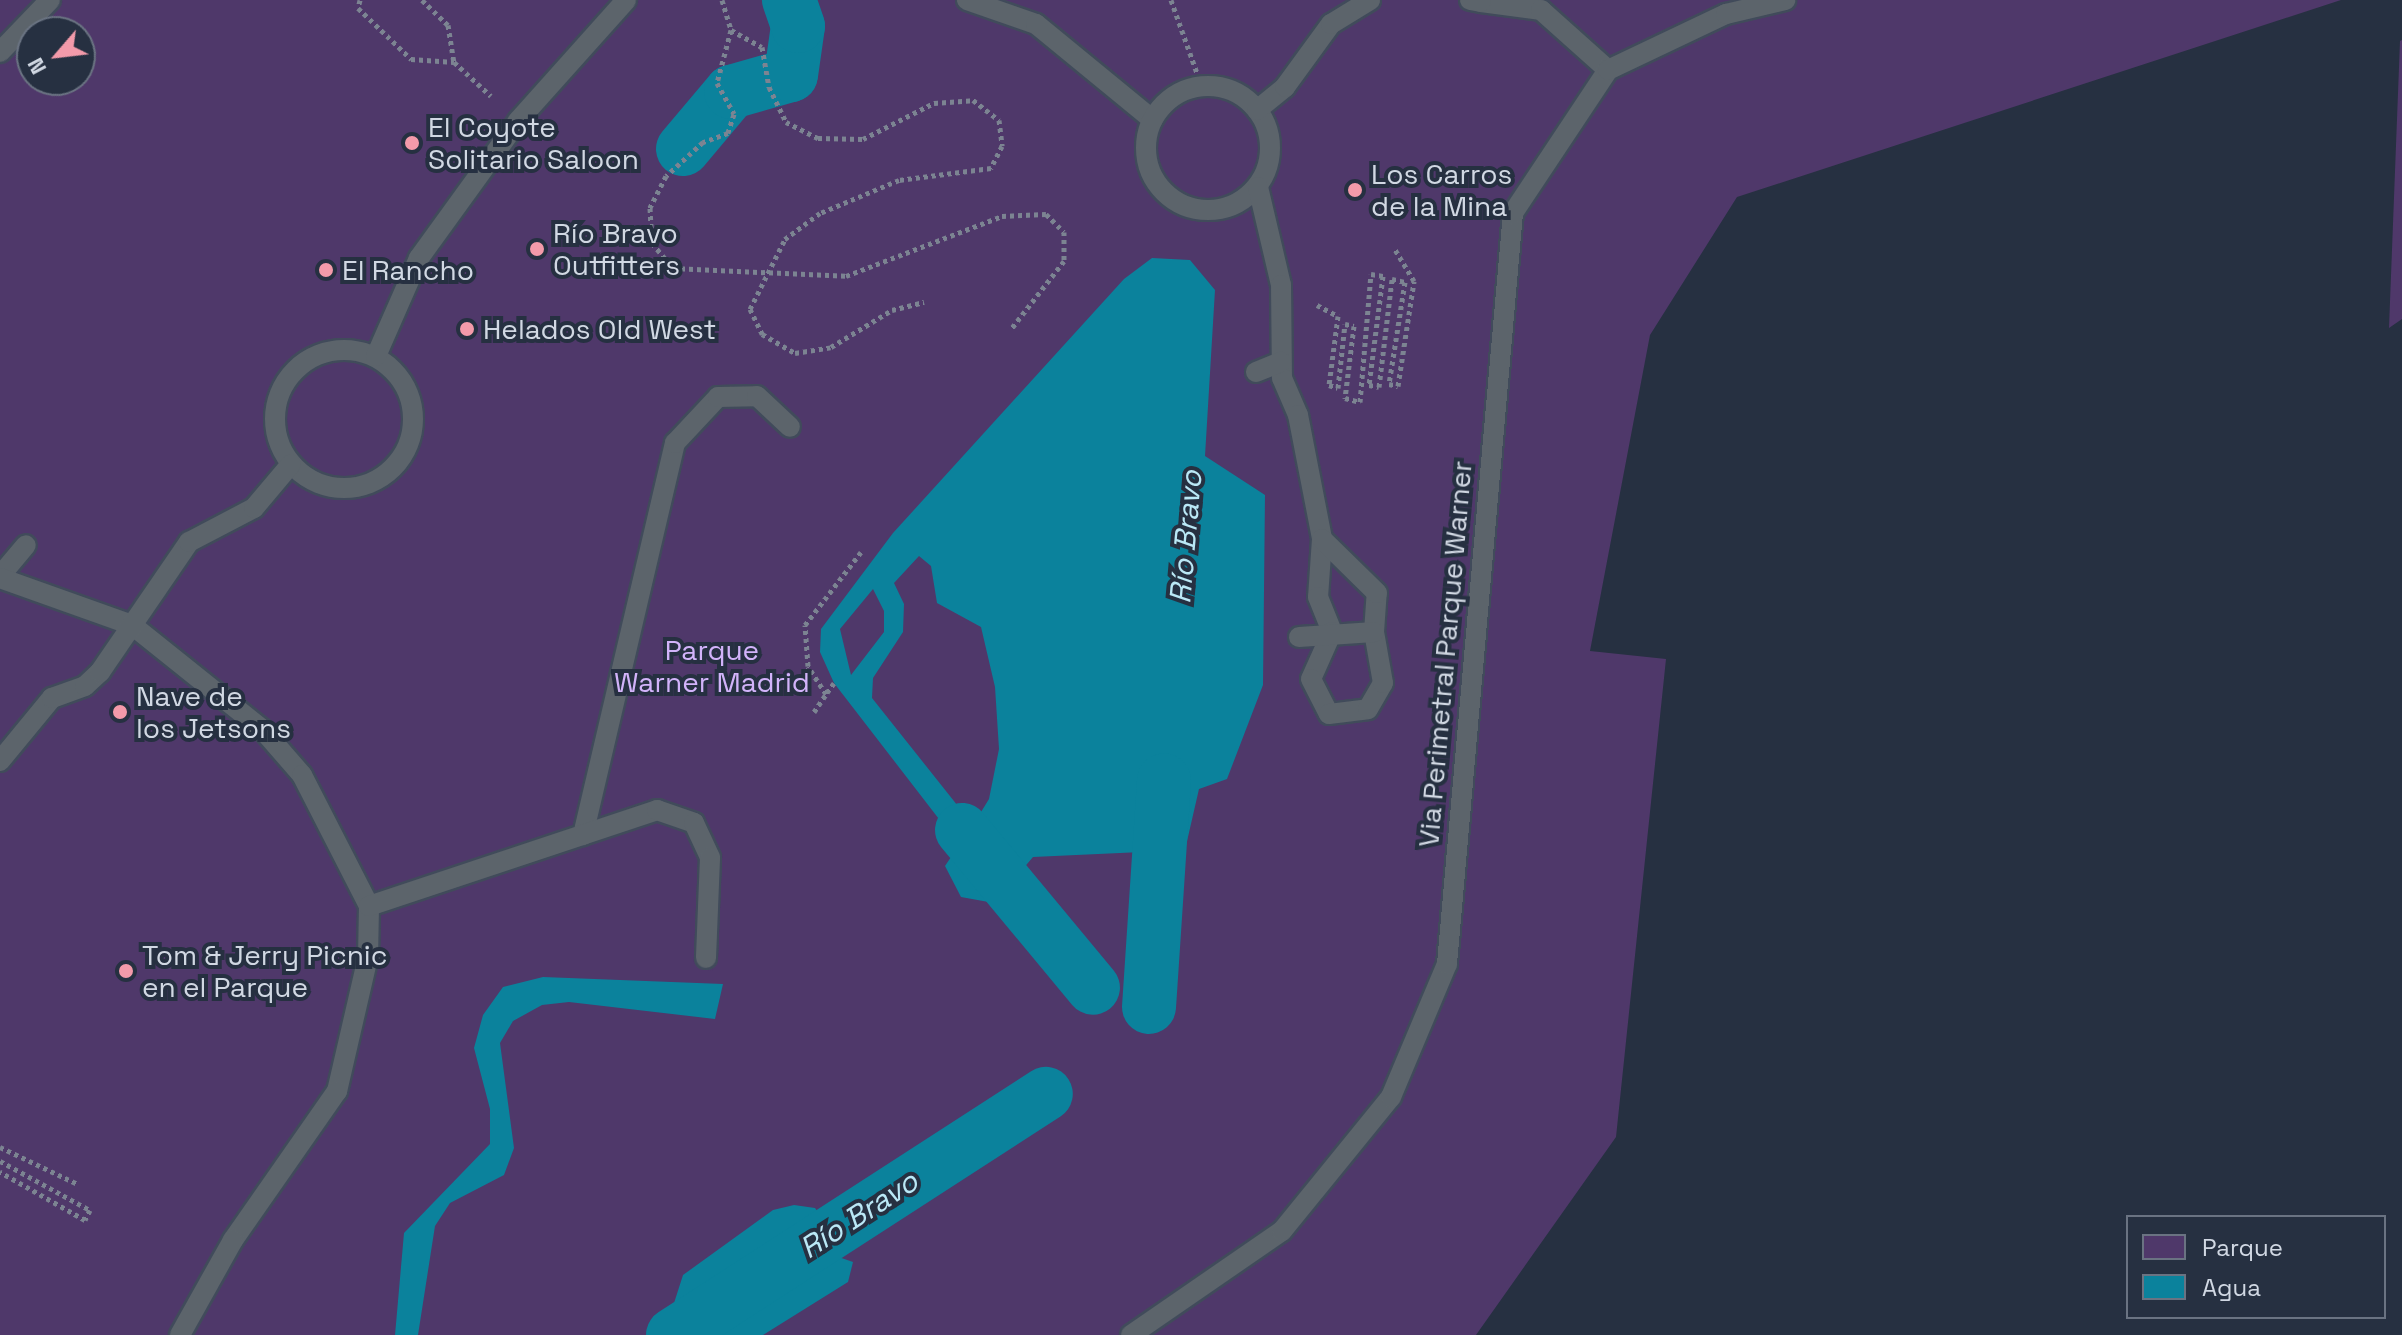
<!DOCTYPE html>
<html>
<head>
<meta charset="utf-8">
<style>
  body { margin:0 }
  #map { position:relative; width:2402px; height:1335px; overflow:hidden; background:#263041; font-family:"Space Grotesk",sans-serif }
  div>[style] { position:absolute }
  .green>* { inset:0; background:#4f386a }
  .water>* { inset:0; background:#0b829c }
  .canal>* { height:54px; margin:-27px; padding:0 27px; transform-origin:27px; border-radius:27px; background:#0b829c }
  .path>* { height:5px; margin-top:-2.5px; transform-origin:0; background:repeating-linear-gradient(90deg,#7c8492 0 4px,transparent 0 8px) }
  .roads { filter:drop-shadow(2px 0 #414b5b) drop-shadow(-2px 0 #414b5b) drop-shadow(0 2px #414b5b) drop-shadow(0 -2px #414b5b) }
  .service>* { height:20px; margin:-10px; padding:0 10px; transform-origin:10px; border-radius:10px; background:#5c646b }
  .pedestrian>* { height:20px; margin:-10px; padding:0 10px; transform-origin:10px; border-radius:10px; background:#5c646b }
  .pedestrian>.ring { margin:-10px; padding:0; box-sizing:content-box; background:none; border:20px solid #5c646b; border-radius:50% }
  .path-bridge>* { height:5px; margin-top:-2.5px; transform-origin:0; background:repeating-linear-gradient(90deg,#7c8492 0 4px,transparent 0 8px) }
  .dots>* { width:22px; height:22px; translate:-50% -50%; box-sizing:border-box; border:4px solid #263041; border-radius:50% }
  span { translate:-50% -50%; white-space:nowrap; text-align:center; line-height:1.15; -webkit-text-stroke:8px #263041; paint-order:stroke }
  .poi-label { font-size:28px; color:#d1d8e3 }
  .left { translate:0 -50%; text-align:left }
  .park-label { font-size:28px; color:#d2b3fa }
  .street-label { font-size:28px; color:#d1d8e3 }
  .water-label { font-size:30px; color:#bae8f6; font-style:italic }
  .legend { position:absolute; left:2126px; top:1215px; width:260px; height:104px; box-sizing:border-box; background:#263041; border:2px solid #6a7382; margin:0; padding:10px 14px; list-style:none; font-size:24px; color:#d1d8e3 }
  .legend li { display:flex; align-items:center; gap:16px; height:40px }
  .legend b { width:40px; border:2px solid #6a7382 }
  .north { position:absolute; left:16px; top:16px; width:80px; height:80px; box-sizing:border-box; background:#263041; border:2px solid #6a7382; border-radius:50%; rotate:242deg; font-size:22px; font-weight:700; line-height:32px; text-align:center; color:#d1d8e3 }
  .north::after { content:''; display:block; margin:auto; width:28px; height:36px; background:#f39aaa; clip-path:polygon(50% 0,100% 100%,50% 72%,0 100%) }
</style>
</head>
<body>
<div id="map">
  <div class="green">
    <div style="clip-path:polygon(evenodd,0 0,2341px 0,1737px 197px,1650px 335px,1590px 651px,1666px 659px,1616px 1137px,1476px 1335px,0 1335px,0 0,32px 32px,80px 32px,80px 80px,32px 80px,32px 32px)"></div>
    <div style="clip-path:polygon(2402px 40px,2402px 319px,2389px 328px,2400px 41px)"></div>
  </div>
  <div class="water">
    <div style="clip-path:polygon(evenodd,1152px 258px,1190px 260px,1215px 290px,1205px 456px,1265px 495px,1263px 685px,1227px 779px,1199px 789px,1185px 850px,1033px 857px,994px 903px,961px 897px,945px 866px,959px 845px,834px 683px,820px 652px,821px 629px,893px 533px,1124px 279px,1152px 258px,919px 556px,931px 566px,937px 603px,981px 627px,995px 687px,999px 749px,989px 799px,973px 825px,872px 698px,873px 678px,903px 632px,904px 604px,894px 583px,919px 556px,1152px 258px,873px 589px,884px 611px,884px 632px,851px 675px,840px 629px,873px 589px)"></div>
    <div style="clip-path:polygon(543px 977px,723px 984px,715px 1019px,569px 1002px,542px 1005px,513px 1021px,500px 1043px,514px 1148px,504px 1175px,450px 1203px,435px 1226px,418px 1335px,395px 1335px,404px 1233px,490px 1144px,490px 1109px,474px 1048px,483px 1015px,503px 987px)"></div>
    <div style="clip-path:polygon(794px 1205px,815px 1208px,829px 1227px,801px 1244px,853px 1262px,848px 1282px,763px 1335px,648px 1335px,667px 1325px,683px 1275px,773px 1210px)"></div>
  </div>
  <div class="canal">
    <div style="left:683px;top:149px;width:75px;rotate:-49.9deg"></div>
    <div style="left:731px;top:92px;width:62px;rotate:-15.8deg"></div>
    <div style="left:791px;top:75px;width:49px;rotate:-81.9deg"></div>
    <div style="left:798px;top:26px;width:28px;rotate:-109deg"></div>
    <div style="left:962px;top:830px;width:205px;rotate:50.3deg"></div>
    <div style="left:1149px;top:1007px;width:227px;rotate:-86.2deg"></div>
    <div style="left:673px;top:1335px;width:444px;rotate:-32.9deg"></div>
  </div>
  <div class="path">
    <div style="left:360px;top:0;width:8px;rotate:104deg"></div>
    <div style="left:358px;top:8px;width:74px;rotate:43.9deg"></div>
    <div style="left:411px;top:59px;width:43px;rotate:4deg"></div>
    <div style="left:422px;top:0;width:36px;rotate:44deg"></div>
    <div style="left:448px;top:25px;width:37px;rotate:81deg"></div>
    <div style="left:454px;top:62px;width:50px;rotate:42.6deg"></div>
    <div style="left:722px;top:0;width:31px;rotate:73deg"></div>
    <div style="left:1171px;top:0;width:92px;rotate:70.4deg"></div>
    <div style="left:731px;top:30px;width:55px;rotate:104.8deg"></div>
    <div style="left:717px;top:83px;width:35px;rotate:61deg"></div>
    <div style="left:734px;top:114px;width:20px;rotate:108deg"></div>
    <div style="left:728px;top:133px;width:27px;rotate:160deg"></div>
    <div style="left:703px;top:142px;width:50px;rotate:137.4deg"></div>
    <div style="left:666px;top:176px;width:36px;rotate:117deg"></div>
    <div style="left:650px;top:208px;width:35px;rotate:87deg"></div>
    <div style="left:652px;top:243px;width:33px;rotate:50deg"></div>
    <div style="left:673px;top:268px;width:173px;rotate:2.6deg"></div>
    <div style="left:846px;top:276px;width:167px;rotate:-21deg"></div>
    <div style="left:1002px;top:216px;width:44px;rotate:-2.6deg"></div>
    <div style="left:1046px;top:214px;width:25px;rotate:45deg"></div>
    <div style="left:1064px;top:232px;width:29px;rotate:90deg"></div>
    <div style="left:1064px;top:261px;width:86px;rotate:127.9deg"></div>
    <div style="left:731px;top:30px;width:35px;rotate:29deg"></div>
    <div style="left:762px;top:47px;width:41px;rotate:80.1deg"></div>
    <div style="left:769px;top:87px;width:39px;rotate:64deg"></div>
    <div style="left:786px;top:122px;width:36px;rotate:27deg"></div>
    <div style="left:818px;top:138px;width:45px;rotate:1.3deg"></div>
    <div style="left:863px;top:139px;width:80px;rotate:-26.9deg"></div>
    <div style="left:934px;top:103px;width:39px;rotate:-4deg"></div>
    <div style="left:973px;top:100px;width:33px;rotate:38deg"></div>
    <div style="left:999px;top:120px;width:26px;rotate:83deg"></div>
    <div style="left:1002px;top:146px;width:25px;rotate:117deg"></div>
    <div style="left:991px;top:168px;width:93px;rotate:172.6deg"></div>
    <div style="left:899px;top:180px;width:86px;rotate:157.3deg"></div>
    <div style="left:820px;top:213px;width:44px;rotate:143.4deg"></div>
    <div style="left:1317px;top:305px;width:24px;rotate:28deg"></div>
    <div style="left:1338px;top:316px;width:70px;rotate:97.4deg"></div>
    <div style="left:1329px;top:385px;width:9px;rotate:18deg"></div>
    <div style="left:1338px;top:388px;width:64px;rotate:-83.8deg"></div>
    <div style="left:1345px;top:324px;width:9px;rotate:13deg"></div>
    <div style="left:1354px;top:326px;width:73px;rotate:97.1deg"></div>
    <div style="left:1345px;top:398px;width:16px;rotate:15deg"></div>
    <div style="left:1360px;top:402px;width:128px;rotate:-85.1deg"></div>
    <div style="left:1371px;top:274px;width:12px;rotate:9deg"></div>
    <div style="left:1383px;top:276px;width:110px;rotate:97.3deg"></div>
    <div style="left:1369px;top:385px;width:10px;rotate:11deg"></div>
    <div style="left:1379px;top:387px;width:109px;rotate:-83.1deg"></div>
    <div style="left:1392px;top:279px;width:13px;rotate:13deg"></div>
    <div style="left:1405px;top:282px;width:103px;rotate:98.9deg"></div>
    <div style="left:1389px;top:384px;width:9px;rotate:13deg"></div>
    <div style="left:1398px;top:386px;width:106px;rotate:-81.3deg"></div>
    <div style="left:1414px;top:281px;width:37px;rotate:-121deg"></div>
    <div style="left:750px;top:309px;width:28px;rotate:64deg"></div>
    <div style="left:762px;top:334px;width:38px;rotate:30deg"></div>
    <div style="left:795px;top:353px;width:36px;rotate:-9deg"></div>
    <div style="left:831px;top:347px;width:71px;rotate:-31.2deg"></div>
    <div style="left:892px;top:310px;width:33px;rotate:-14deg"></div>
    <div style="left:834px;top:683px;width:14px;rotate:126deg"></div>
    <div style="left:826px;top:694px;width:33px;rotate:-123deg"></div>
    <div style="left:808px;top:666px;width:41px;rotate:-94.2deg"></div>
    <div style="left:805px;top:625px;width:92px;rotate:-52.5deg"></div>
    <div style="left:814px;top:712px;width:22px;rotate:-56deg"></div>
    <div style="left:0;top:1147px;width:86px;rotate:25.4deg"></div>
    <div style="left:0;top:1161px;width:102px;rotate:28.6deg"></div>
    <div style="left:90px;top:1210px;width:11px;rotate:117deg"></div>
    <div style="left:85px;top:1220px;width:98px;rotate:-150.5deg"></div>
  </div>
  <div class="roads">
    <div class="service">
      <div style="left:1481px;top:2px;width:61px;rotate:7.6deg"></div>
      <div style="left:1541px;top:10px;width:90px;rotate:41.8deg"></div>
      <div style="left:0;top:52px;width:72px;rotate:-46.1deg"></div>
      <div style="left:0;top:576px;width:40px;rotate:-50deg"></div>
      <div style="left:0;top:578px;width:140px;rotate:19.6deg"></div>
      <div style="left:132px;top:625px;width:166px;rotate:38.7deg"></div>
      <div style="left:262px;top:729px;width:61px;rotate:49deg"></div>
      <div style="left:302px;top:775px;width:147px;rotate:62.9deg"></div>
      <div style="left:369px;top:906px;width:51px;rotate:91.1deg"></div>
      <div style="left:368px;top:957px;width:138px;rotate:103deg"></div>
      <div style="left:337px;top:1091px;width:182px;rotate:124.9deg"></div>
      <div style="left:233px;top:1240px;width:109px;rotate:119.2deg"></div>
      <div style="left:583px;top:835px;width:403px;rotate:-76.8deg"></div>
      <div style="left:675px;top:443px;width:63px;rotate:-46.9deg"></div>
      <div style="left:718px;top:397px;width:39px;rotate:-1deg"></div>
      <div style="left:757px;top:396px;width:45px;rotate:43.2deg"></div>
      <div style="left:369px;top:906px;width:304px;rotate:-18.4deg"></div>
      <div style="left:657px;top:810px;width:39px;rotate:19deg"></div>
      <div style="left:694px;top:823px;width:38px;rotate:65deg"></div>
      <div style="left:710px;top:858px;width:100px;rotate:92.3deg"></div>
      <div style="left:1131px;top:1335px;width:183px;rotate:-34.6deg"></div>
      <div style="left:1282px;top:1231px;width:173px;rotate:-50.9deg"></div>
      <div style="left:1391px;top:1097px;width:144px;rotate:-67.2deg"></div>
      <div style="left:1447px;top:964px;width:754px;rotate:-84.98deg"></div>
      <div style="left:1513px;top:213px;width:172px;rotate:-56.4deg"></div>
      <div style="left:1608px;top:70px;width:131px;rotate:-25.4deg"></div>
      <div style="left:1726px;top:14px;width:61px;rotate:-13.3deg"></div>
    </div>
    <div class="pedestrian">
      <div style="left:967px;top:0;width:73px;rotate:19.2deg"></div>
      <div style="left:1036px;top:24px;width:151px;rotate:39.4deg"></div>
      <div style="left:1470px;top:0;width:11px;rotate:10deg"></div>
      <div class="ring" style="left:1146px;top:86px;width:104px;height:104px"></div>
      <div style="left:1257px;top:110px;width:36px;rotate:-39deg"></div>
      <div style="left:1285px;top:87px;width:78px;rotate:-53.9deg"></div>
      <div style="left:1331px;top:24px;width:46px;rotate:-31.6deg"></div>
      <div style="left:1258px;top:187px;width:101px;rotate:76.8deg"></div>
      <div style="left:1281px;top:285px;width:93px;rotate:89.4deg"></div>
      <div style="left:1282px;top:378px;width:40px;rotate:66.6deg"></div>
      <div style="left:1298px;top:415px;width:126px;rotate:79deg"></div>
      <div style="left:1322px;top:539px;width:58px;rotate:93.9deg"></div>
      <div style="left:1318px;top:597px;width:38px;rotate:68deg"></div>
      <div style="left:1332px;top:632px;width:51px;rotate:114.1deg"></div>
      <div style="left:1311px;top:679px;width:39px;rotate:63deg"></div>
      <div style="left:1329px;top:714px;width:39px;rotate:-7deg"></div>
      <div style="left:1368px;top:709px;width:30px;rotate:-60deg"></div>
      <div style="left:1383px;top:683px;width:52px;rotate:-100deg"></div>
      <div style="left:1374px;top:632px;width:39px;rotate:-86deg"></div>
      <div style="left:1377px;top:593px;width:77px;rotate:-135.5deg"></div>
      <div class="ring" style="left:275px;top:350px;width:118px;height:118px"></div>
      <div style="left:376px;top:356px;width:107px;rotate:-66.3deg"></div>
      <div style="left:419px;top:258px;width:169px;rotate:-54.1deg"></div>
      <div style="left:518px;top:121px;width:162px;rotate:-48.2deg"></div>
      <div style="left:1256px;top:372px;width:27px;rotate:-22deg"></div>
      <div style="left:1299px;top:637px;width:75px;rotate:-3.8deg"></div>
      <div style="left:0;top:761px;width:82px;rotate:-50.5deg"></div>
      <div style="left:52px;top:698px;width:35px;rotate:-20deg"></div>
      <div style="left:85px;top:686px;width:21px;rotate:-43deg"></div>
      <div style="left:100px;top:672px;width:158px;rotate:-55.6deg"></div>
      <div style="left:189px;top:542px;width:73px;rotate:-27.6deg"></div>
      <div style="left:254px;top:508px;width:57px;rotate:-49.9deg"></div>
    </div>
  </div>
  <div class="path-bridge">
    <div style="left:750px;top:309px;width:78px;rotate:-63.4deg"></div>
  </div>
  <div class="dots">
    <div style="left:412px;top:143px;background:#f39aaa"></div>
    <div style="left:1355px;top:190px;background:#f39aaa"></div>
    <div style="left:537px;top:249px;background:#f39aaa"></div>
    <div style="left:326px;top:270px;background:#f39aaa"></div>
    <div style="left:467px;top:329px;background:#f39aaa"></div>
    <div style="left:120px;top:712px;background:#f39aaa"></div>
    <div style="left:126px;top:971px;background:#f39aaa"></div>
  </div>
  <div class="poi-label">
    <span class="left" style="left:428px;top:143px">El Coyote<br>Solitario Saloon</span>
    <span class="left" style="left:1371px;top:190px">Los Carros<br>de la Mina</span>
    <span class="left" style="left:553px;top:249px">Río Bravo<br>Outfitters</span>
    <span class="left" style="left:342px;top:270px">El Rancho</span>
    <span class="left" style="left:483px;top:329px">Helados Old West</span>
    <span class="left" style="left:136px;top:712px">Nave de<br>los Jetsons</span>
    <span class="left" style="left:142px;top:971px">Tom &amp; Jerry Picnic<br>en el Parque</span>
  </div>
  <div class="park-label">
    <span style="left:712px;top:666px">Parque<br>Warner Madrid</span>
  </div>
  <div class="street-label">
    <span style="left:1445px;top:654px;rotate:-85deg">Via Perimetral Parque Warner</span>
  </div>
  <div class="water-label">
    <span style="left:1186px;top:537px;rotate:-85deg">Río Bravo</span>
    <span style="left:859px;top:1215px;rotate:-33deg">Río Bravo</span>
  </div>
  <ul class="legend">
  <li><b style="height:22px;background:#4f386a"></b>Parque</li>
  <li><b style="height:22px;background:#0b829c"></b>Agua</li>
  </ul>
  <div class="north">N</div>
</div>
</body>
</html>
